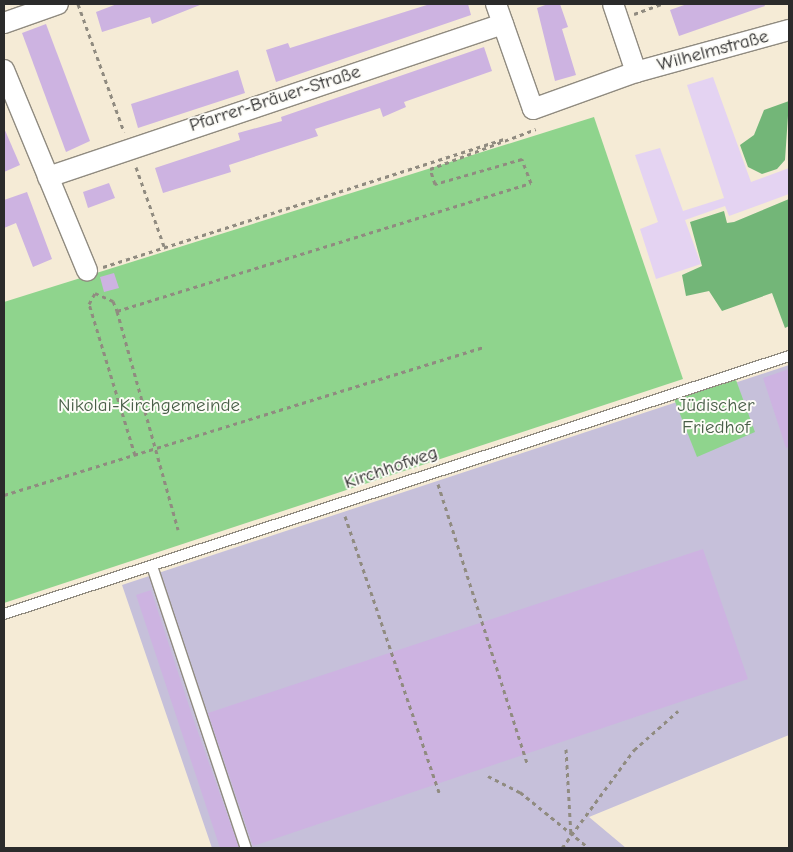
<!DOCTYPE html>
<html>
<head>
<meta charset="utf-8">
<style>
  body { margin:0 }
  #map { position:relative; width:793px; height:852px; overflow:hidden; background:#f5ebd6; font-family:"Comic Neue",sans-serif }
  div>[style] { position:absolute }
  .built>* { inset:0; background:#e4d3f2 }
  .industrial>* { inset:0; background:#c6c0da }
  .green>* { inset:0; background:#8fd48d }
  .forest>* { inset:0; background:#73b678 }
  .building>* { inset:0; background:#cdb3e1 }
  .path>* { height:3px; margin-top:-1.5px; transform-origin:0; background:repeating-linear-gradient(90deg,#908b80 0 4px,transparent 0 8px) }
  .roads { filter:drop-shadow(1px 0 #908b80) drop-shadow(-1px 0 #908b80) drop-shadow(0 1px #908b80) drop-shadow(0 -1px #908b80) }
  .service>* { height:10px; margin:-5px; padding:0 5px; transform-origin:5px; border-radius:5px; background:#fff }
  .minor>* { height:20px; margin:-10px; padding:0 10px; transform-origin:10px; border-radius:10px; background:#fff }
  span { translate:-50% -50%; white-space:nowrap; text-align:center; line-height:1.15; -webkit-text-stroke:4px #fdfcf7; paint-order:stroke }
  .street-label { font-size:19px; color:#2b2b2b }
  .park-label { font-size:19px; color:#495e48 }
  .frame { position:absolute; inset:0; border:5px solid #2b2b2b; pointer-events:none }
</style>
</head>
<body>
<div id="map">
  <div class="built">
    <div style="clip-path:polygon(713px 77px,751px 182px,789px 168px,789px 194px,729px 216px,725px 206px,685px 220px,701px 264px,656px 279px,640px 229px,658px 222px,635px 155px,660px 148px,683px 211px,724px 198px,687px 85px)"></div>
  </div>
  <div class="industrial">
    <div style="clip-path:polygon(789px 365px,789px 735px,589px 817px,626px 848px,212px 848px,122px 585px)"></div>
  </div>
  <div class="green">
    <div style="clip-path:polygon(594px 117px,683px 379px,4px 603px,4px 302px)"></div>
    <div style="clip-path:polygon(736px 380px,755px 432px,697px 457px,674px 399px)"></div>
  </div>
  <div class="forest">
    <div style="clip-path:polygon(789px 101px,785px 160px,777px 169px,762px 174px,748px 167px,740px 145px,754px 135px,764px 110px)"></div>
    <div style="clip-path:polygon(789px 199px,789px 326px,785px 328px,772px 293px,722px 311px,709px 291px,686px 296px,682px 275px,702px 266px,690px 222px,724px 211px,727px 223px,734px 222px)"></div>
  </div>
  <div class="building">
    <div style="clip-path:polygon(117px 4px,200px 4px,200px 5px,152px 24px,150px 17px,102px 32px,96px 12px)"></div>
    <div style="clip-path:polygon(430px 4px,468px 4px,471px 15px,276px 82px,266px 50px,288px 43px,290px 48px)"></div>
    <div style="clip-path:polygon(548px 4px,560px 4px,568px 27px,562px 29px,576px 75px,555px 81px,537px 8px)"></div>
    <div style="clip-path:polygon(687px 4px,764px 4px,765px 6px,679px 36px,670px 10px)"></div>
    <div style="clip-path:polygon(46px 24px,90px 141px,66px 152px,22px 33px)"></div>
    <div style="clip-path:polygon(484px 47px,492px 71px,404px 102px,406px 107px,383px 117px,380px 108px,315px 129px,318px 136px,229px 165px,231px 172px,163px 193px,155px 168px,240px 140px,238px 133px,282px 121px,281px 117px)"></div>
    <div style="clip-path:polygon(238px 70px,245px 93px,138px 128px,131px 104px)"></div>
    <div style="clip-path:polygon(4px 128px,20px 165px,4px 172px)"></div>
    <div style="clip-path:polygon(109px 183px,115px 198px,88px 208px,83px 192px)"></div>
    <div style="clip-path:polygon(27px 192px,52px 259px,33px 267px,16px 223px,4px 228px,4px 200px)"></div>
    <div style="clip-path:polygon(114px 273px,119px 288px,104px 292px,100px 277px)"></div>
    <div style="clip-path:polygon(789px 369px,789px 447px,786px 448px,763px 378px)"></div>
    <div style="clip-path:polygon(703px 549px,748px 679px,253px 846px,208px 713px)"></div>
    <div style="clip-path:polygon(151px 590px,193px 718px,239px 848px,220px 848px,136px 595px)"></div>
  </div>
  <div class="path">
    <div style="left:78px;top:4px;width:136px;rotate:70.2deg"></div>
    <div style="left:634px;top:14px;width:29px;rotate:-20deg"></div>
    <div style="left:136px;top:167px;width:84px;rotate:70.5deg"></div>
    <div style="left:103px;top:267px;width:421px;rotate:-17.7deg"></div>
    <div style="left:117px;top:311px;width:433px;rotate:-17.2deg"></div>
    <div style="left:531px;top:183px;width:26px;rotate:-111deg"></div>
    <div style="left:522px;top:159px;width:91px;rotate:164deg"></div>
    <div style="left:435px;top:184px;width:16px;rotate:-108deg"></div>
    <div style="left:430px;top:169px;width:113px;rotate:-20.7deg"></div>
    <div style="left:135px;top:455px;width:158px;rotate:-106.9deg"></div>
    <div style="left:89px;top:304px;width:13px;rotate:-61deg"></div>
    <div style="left:95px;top:293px;width:20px;rotate:24deg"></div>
    <div style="left:113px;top:301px;width:11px;rotate:68deg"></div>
    <div style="left:117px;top:311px;width:227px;rotate:74.4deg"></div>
    <div style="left:438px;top:484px;width:293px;rotate:72.3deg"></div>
    <div style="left:4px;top:495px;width:502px;rotate:-17.14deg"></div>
    <div style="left:345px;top:516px;width:292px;rotate:71.2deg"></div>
    <div style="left:566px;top:749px;width:86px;rotate:86.7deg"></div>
    <div style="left:488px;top:776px;width:36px;rotate:27deg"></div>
    <div style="left:520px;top:792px;width:89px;rotate:39.1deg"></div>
    <div style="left:562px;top:848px;width:122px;rotate:-53.7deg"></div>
    <div style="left:634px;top:750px;width:59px;rotate:-41.6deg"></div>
  </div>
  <div class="roads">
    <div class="service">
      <div style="left:152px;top:566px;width:297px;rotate:71.6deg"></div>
      <div style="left:4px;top:614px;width:826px;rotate:-18.19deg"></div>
    </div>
    <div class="minor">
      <div style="left:496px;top:4px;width:111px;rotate:70.6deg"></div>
      <div style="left:533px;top:109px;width:109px;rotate:-19.8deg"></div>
      <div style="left:636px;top:72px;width:159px;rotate:-15.4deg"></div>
      <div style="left:613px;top:4px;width:72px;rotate:71.3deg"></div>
      <div style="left:4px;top:23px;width:57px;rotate:-19.4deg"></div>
      <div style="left:4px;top:70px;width:217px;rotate:67.5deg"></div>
      <div style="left:48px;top:177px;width:480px;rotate:-18.6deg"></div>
    </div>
  </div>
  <div class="street-label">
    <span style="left:713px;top:51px;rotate:-15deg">Wilhelmstraße</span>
    <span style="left:275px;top:99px;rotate:-18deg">Pfarrer-Bräuer-Straße</span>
    <span style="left:391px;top:468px;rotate:-19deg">Kirchhofweg</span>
  </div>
  <div class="park-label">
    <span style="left:149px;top:406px">Nikolai-Kirchgemeinde</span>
    <span style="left:716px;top:417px">Jüdischer<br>Friedhof</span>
  </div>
  <div class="frame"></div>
</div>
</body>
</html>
